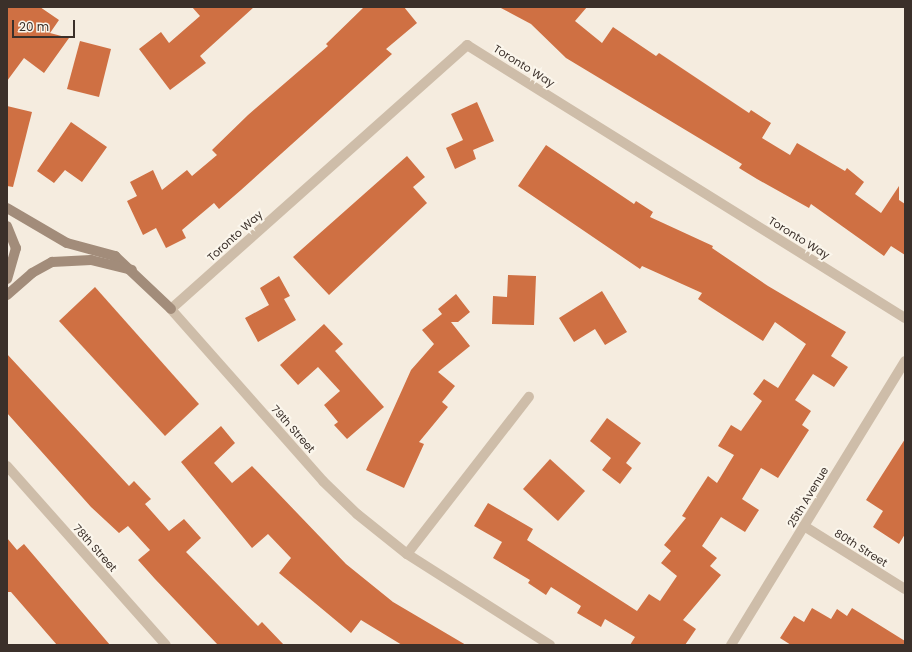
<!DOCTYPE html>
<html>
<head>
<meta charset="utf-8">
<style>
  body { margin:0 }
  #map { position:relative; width:912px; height:652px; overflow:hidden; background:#f5ecdf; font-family:Poppins,sans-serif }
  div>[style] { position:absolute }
  .building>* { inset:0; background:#cf7043 }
  .street>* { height:10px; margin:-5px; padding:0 5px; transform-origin:5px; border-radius:5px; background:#cebda9 }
  .secondary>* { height:10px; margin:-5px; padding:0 5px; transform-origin:5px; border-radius:5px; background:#a28c7a }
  span { translate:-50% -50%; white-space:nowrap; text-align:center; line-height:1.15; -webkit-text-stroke:4px #fbf6ec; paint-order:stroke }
  .street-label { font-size:11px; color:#3b302a }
  .frame { position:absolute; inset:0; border:8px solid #3b302a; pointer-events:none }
  .scale { position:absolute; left:12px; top:20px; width:63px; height:18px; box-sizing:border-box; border:2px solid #3b302a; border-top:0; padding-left:5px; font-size:12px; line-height:14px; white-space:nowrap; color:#3b302a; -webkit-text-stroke:3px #fbf6ec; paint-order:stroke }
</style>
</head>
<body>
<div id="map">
  <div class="building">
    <div style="clip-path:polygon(7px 7px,40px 7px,59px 20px,50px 33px,69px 38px,44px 73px,24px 58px,7px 81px)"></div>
    <div style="clip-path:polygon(192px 7px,254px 7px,200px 56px,206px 63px,170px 90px,139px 49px,161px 32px,169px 43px,200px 16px)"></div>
    <div style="clip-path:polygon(364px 7px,404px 7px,417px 23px,386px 49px,392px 54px,241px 190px,219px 209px,214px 203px,182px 230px,186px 238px,166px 248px,156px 228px,143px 235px,127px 201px,137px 196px,130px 182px,153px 170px,162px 190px,187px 170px,192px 176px,217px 155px,212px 150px,248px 115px,328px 46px,326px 44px)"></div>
    <div style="clip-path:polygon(499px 7px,587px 7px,575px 21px,602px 43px,613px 27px,656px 56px,659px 53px,749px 113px,751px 110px,771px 123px,762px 138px,790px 155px,797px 143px,845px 171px,847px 168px,864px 182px,855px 194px,881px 213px,899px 186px,899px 200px,905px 204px,905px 255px,891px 246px,884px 256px,811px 204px,809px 208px,757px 179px,739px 168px,742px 164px,566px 58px,531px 24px)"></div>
    <div style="clip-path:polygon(80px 41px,111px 49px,99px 97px,67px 89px)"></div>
    <div style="clip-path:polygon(477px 102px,494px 141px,473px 150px,476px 159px,455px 169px,446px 148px,463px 140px,451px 114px)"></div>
    <div style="clip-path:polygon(7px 106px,32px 112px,13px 187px,7px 186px)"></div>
    <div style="clip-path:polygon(71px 122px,107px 147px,82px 182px,65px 170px,54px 183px,37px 171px)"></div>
    <div style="clip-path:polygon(546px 145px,634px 204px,636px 201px,653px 212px,650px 217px,713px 246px,712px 248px,768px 286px,846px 332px,831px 356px,848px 367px,834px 387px,813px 374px,795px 400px,811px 411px,802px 425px,809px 430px,778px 478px,761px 468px,742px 499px,759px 510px,745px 532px,721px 517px,702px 546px,717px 558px,710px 566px,721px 575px,683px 620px,696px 629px,685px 645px,630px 645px,635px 637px,605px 619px,601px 627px,577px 613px,581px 606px,551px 587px,546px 595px,528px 583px,530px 580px,493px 558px,502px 542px,474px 526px,488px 503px,533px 529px,527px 540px,637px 611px,649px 594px,660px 601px,677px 576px,661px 563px,671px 551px,664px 545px,686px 518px,682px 516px,708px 476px,717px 483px,734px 455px,718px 446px,731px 425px,741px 431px,762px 401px,753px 394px,764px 379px,778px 388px,806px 344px,775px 322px,763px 341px,698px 299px,702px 293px,642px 266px,640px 269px,518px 186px)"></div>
    <div style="clip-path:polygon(407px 156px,425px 177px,413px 187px,427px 203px,329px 295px,293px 257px)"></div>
    <div style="clip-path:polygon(508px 275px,536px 276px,534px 325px,492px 324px,493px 296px,507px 297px)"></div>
    <div style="clip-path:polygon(279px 276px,290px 296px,284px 299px,296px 320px,258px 342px,245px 318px,269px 305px,260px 288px)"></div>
    <div style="clip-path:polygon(95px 287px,199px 404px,165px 436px,59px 321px)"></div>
    <div style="clip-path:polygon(602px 291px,627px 332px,605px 345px,595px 329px,574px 342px,559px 318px)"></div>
    <div style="clip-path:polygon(456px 294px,470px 312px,458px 322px,451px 322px,470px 346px,438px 372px,455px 386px,442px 402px,448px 407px,419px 442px,424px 444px,404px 488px,366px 470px,411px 370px,434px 344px,422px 330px,442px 314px,438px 309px)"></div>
    <div style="clip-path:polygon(324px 324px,343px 344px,335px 351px,384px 407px,347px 439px,334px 425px,338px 422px,324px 405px,340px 391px,318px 367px,298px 385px,280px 365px)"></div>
    <div style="clip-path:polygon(7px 354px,129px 486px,134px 481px,151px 499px,145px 504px,169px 531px,184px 519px,201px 538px,186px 552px,258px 626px,262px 622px,284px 645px,218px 645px,155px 579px,138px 560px,150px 550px,128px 526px,119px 533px,91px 507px,7px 413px)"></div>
    <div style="clip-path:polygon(607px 418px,641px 443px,626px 463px,632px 468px,620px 484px,602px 470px,611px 458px,590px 441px)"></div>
    <div style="clip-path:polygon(221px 426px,235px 443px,214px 463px,232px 483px,252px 466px,346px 564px,393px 602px,466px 645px,402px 645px,361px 620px,351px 633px,279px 573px,291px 558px,268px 534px,252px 548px,181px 462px)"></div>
    <div style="clip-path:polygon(905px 439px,905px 534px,899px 544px,873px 527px,883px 511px,866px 500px)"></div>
    <div style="clip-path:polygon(550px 459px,585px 491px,558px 521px,523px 489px)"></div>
    <div style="clip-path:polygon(7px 538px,17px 550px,24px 544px,110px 645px,57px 645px,11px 592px,7px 592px)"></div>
    <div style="clip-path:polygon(812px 608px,831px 619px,837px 609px,847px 616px,852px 608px,905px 641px,905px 645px,791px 645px,780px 638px,794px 616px,804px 622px)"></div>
  </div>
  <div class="street">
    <div style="left:7px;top:466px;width:239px;rotate:48.4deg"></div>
    <div style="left:804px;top:526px;width:119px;rotate:32deg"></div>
    <div style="left:407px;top:554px;width:199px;rotate:-52.2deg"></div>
    <div style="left:550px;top:645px;width:169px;rotate:-147.5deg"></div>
    <div style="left:407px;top:554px;width:64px;rotate:-141.3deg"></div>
    <div style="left:357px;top:514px;width:47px;rotate:-135.9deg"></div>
    <div style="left:323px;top:481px;width:230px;rotate:-131.5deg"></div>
    <div style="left:171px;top:309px;width:397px;rotate:-41.7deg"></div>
    <div style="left:467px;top:45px;width:516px;rotate:31.93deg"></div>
    <div style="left:731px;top:645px;width:333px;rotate:-58.5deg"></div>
  </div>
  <div class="secondary">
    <div style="left:7px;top:208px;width:69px;rotate:30.3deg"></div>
    <div style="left:67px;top:243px;width:50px;rotate:15.2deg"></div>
    <div style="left:115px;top:256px;width:77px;rotate:43.4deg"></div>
    <div style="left:7px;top:226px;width:24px;rotate:68deg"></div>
    <div style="left:16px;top:248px;width:32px;rotate:106deg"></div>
    <div style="left:7px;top:295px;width:33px;rotate:-41deg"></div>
    <div style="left:32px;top:273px;width:23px;rotate:-29deg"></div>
    <div style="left:52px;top:262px;width:39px;rotate:-3deg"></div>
    <div style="left:91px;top:260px;width:42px;rotate:13.7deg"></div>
  </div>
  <div class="street-label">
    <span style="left:524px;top:66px;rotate:32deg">Toronto Way</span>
    <span style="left:235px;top:236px;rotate:-42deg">Toronto Way</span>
    <span style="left:799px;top:238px;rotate:32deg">Toronto Way</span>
    <span style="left:293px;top:429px;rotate:48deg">79th Street</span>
    <span style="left:808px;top:497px;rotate:-59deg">25th Avenue</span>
    <span style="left:95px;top:548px;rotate:48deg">78th Street</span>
    <span style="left:861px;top:548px;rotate:32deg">80th Street</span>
  </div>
  <div class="frame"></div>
  <div class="scale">20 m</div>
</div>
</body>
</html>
